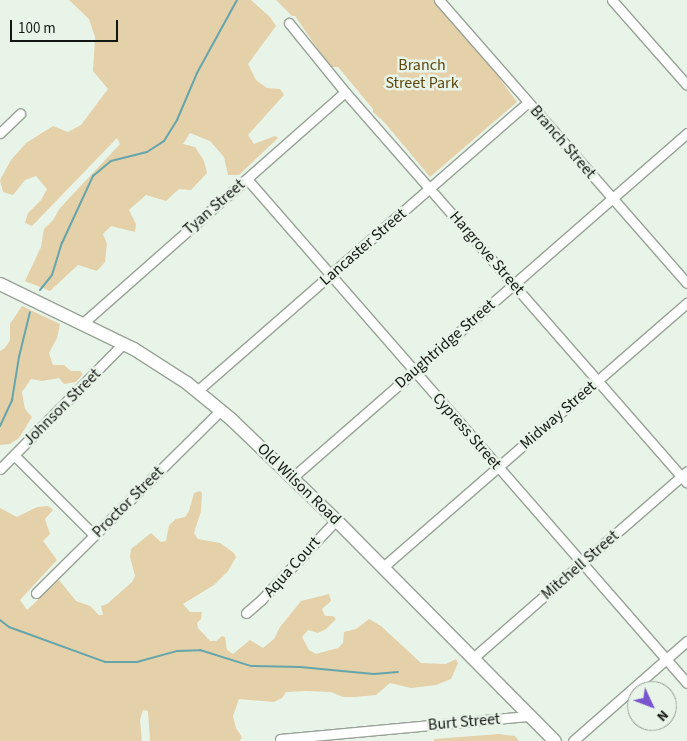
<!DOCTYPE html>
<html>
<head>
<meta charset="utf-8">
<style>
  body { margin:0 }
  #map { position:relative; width:687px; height:741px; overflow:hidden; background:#e9f4e9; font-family:"Source Sans 3",sans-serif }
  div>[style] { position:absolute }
  .green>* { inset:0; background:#e4d0a9 }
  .stream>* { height:2px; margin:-1px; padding:0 1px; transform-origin:1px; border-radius:1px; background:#65a5ab }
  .roads { filter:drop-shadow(1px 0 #98a297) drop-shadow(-1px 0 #98a297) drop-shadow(0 1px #98a297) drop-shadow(0 -1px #98a297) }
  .street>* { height:9px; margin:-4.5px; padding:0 4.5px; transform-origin:4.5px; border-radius:4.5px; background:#fff }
  .secondary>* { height:12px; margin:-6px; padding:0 6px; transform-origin:6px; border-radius:6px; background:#fff }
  span { translate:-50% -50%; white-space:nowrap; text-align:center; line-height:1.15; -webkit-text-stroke:5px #e9f4e9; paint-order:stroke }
  .park-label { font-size:16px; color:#5f480f }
  .street-label { font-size:16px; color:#131713 }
  .north { position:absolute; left:627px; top:681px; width:50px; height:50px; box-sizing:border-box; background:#e9f4e9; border:1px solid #939c93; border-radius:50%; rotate:133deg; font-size:14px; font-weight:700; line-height:20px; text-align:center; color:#131713 }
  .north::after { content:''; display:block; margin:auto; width:18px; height:22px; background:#7855cf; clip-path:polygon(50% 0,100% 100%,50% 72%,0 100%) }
  .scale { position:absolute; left:10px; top:20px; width:108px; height:22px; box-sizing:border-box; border:2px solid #131713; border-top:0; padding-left:6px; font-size:15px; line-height:18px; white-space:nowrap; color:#131713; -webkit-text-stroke:4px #e9f4e9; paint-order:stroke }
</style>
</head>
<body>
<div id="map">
  <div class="green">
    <div style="clip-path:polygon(69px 0,251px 0,270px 17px,276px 26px,248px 64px,256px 80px,267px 88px,280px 89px,284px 95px,248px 135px,254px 144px,275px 136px,278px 138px,239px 175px,228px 175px,224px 157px,210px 141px,190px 133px,183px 144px,195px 147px,204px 161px,207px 173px,191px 190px,179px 189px,166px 201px,146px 195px,129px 210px,136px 224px,135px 232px,111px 226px,103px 234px,107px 244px,105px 262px,97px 271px,78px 265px,50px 291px,25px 281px,41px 247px,44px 229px,53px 220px,60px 208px,120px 144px,117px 138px,32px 226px,25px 223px,28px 213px,41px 200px,47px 189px,36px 176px,25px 180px,13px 195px,3px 192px,0 180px,11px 160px,26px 143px,53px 126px,68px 132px,81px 125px,108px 89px,93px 71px,95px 37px,89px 19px)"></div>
    <div style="clip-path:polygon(276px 0,437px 0,465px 31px,517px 102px,430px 177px,385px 123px,373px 112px,373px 109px,338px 67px,330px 67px,295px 16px,292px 16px)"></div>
    <div style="clip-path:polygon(22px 306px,60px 324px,57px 338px,49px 353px,53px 365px,64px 365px,71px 371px,80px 371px,83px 374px,76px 382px,64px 384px,59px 378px,42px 381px,31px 379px,22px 392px,25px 409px,32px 417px,19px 438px,10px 444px,0 445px,0 351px,5px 348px,10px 340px,10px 324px)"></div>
    <div style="clip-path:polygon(200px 491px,202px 493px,201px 511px,194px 533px,198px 539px,220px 543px,234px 553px,236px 557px,228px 571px,214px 585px,183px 604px,190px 612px,202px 612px,201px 619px,197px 623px,198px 628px,210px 641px,216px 641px,222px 636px,225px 637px,227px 650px,233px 654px,250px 640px,263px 648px,274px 639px,280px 627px,301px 601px,329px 594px,331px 601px,322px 609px,325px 616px,333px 616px,336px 619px,326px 629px,318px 633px,308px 630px,302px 637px,309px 650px,316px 654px,338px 648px,343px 643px,344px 632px,356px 629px,369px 619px,381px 626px,421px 663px,446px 664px,456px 659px,458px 663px,451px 679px,436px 685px,411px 688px,390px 683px,376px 695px,355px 697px,343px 697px,331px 692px,306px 691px,286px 692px,282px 698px,274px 702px,239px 699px,233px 716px,236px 728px,242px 737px,240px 741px,150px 741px,148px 711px,143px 710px,140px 720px,142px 741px,0 741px,0 508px,17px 517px,37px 507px,48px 506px,53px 510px,45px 519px,50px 534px,43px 541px,57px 560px,20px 600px,27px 610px,59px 580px,76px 601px,90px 606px,99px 615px,103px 615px,101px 606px,107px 604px,132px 582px,135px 576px,130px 557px,131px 549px,151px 533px,161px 542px,166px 541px,169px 525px,176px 519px,185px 517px,189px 511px,194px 493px)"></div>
    <div style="clip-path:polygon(499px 734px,515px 736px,519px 741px,434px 741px,434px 739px)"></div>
  </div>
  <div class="stream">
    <div style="left:40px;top:290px;width:19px;rotate:-51deg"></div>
    <div style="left:52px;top:275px;width:34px;rotate:-73deg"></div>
    <div style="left:62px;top:243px;width:74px;rotate:-65.2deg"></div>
    <div style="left:93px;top:176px;width:23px;rotate:-40deg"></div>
    <div style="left:111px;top:161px;width:37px;rotate:-14deg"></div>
    <div style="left:147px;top:152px;width:20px;rotate:-33deg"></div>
    <div style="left:164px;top:141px;width:25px;rotate:-58deg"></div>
    <div style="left:177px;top:120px;width:51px;rotate:-66.9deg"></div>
    <div style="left:197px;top:73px;width:83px;rotate:-61.3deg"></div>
    <div style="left:0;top:426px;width:29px;rotate:-65deg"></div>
    <div style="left:12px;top:400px;width:44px;rotate:-80.8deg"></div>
    <div style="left:19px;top:357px;width:46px;rotate:-76.3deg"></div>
    <div style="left:0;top:620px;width:11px;rotate:38deg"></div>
    <div style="left:9px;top:627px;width:102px;rotate:20deg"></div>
    <div style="left:105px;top:662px;width:32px"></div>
    <div style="left:137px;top:662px;width:41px;rotate:-15.4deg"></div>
    <div style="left:177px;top:651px;width:23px;rotate:-2deg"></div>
    <div style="left:200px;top:650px;width:53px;rotate:17.4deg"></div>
    <div style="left:251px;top:666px;width:49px;rotate:1.2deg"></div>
    <div style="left:300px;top:667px;width:74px;rotate:5.4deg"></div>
    <div style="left:374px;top:674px;width:24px;rotate:-5deg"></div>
  </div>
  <div class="roads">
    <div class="street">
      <div style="left:439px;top:0;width:376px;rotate:48.8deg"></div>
      <div style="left:612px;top:0;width:113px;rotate:48.6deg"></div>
      <div style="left:289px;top:23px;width:89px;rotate:50.9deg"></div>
      <div style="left:345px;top:92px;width:519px;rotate:48.82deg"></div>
      <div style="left:0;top:133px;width:28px;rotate:-44deg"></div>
      <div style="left:247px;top:179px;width:669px;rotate:48.88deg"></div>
      <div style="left:83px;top:323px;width:349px;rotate:-41.4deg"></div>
      <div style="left:197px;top:391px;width:439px;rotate:-41.1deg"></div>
      <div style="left:14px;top:455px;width:113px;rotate:45deg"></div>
      <div style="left:0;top:469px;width:177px;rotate:-45.5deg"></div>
      <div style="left:293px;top:477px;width:523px;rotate:-41.12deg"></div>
      <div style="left:383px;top:567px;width:403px;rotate:-41deg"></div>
      <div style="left:36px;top:593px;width:259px;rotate:-44.7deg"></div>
      <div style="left:246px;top:613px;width:20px;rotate:-41deg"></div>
      <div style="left:261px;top:600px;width:110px;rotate:-46.8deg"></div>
      <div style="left:473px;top:658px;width:284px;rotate:-41.1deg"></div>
      <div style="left:280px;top:739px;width:249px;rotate:-5.3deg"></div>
      <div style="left:573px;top:741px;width:152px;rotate:-41.3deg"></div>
    </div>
    <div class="secondary">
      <div style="left:0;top:284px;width:149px;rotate:25.9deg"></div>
      <div style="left:134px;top:349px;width:63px;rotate:32.7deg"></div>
      <div style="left:187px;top:383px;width:57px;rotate:39.3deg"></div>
      <div style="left:231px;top:419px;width:146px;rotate:43.9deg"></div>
      <div style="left:336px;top:520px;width:311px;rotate:45.3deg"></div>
    </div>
  </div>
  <div class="park-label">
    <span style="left:422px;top:74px">Branch<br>Street Park</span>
  </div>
  <div class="street-label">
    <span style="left:563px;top:142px;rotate:49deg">Branch Street</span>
    <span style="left:214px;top:207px;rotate:-41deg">Tyan Street</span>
    <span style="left:363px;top:247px;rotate:-41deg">Lancaster Street</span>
    <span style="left:487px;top:253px;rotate:49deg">Hargrove Street</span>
    <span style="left:445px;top:344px;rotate:-41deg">Daughtridge Street</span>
    <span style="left:62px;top:407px;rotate:-45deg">Johnson Street</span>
    <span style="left:558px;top:415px;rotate:-41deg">Midway Street</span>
    <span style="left:467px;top:431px;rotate:49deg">Cypress Street</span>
    <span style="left:299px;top:484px;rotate:44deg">Old Wilson Road</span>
    <span style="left:128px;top:502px;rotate:-45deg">Proctor Street</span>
    <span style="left:580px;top:565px;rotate:-41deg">Mitchell Street</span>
    <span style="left:292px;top:567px;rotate:-48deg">Aqua Court</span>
    <span style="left:464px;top:722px;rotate:-5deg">Burt Street</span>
  </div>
  <div class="north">N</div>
  <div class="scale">100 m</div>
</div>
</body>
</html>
